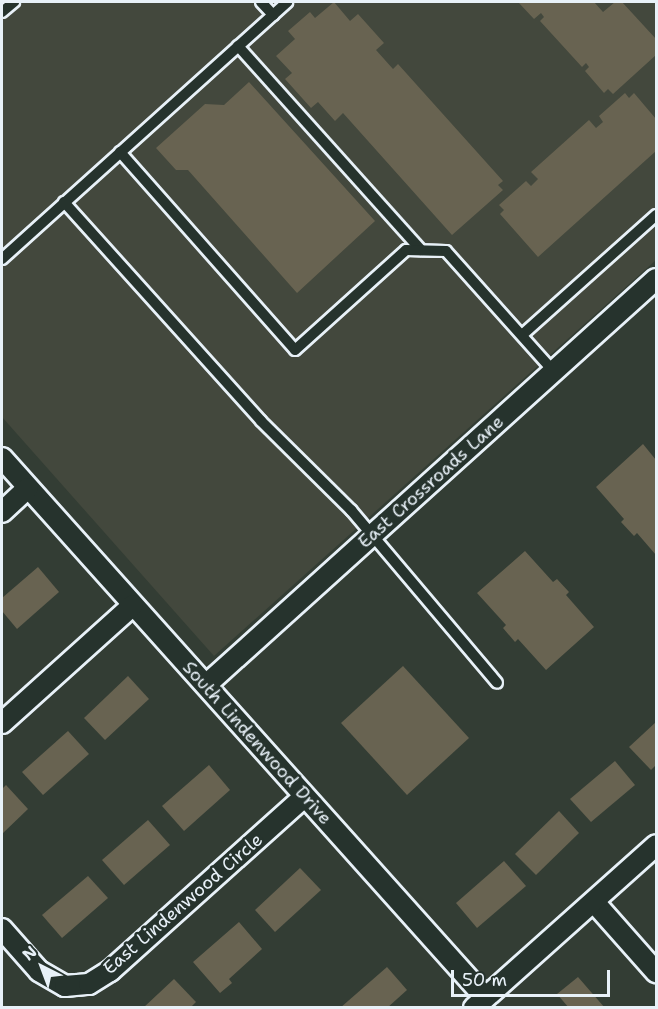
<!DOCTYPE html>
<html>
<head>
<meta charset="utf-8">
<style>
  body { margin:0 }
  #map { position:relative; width:658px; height:1009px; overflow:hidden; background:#333d34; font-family:"Shantell Sans",sans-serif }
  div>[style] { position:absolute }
  .built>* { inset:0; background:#43483d }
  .building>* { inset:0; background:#686351 }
  .roads { filter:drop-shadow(2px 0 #e8f1f8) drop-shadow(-2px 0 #e8f1f8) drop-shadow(0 2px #e8f1f8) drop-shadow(0 -2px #e8f1f8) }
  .lane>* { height:10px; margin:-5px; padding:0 5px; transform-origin:5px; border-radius:5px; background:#26332d }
  .street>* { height:20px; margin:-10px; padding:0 10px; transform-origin:10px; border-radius:10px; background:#26332d }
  span { translate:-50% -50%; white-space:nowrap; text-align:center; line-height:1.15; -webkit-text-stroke:5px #26332d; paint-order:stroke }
  .street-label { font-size:18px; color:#e8f1f8 }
  .frame { position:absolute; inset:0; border:3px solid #e8f1f8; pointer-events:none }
  .north { position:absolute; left:12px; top:937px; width:60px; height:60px; -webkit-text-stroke:4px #26332d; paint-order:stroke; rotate:318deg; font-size:16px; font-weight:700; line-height:24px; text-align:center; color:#e8f1f8 }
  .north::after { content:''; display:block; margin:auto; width:21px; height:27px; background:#e8f1f8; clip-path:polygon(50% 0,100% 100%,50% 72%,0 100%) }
  .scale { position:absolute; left:451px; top:970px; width:159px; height:27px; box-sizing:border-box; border:3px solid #e8f1f8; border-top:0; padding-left:8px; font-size:18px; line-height:21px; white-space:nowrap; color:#e8f1f8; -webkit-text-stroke:4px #26332d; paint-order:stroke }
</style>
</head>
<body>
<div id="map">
  <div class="built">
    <div style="clip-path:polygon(2px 2px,656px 2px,656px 260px,214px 656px,2px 417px)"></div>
  </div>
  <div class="building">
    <div style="clip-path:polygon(334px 2px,350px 21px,358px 14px,384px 43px,376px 50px,393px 69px,398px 64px,503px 181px,498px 185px,503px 190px,452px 235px,343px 113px,335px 121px,318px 102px,311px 108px,285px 79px,292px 73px,276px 56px,295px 39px,288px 31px,310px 12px,315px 18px)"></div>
    <div style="clip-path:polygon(518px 2px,594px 2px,603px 12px,615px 2px,622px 2px,656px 39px,656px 55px,613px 94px,608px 89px,604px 93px,585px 71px,589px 67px,586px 63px,582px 67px,540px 21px,544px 17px,541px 13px,534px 19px)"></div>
    <div style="clip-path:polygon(249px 82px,375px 221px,297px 293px,188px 170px,176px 170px,156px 148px,205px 104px,224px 105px)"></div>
    <div style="clip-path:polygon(625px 93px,629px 98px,634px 93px,656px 119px,656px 151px,538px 257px,500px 214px,504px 210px,499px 205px,526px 181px,531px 186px,538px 179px,531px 172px,589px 120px,596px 128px,603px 122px,599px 116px)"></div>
    <div style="clip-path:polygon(643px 444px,656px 460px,656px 555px,637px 533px,634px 536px,621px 522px,624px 519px,596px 487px)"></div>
    <div style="clip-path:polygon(525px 551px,553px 582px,557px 579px,569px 592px,566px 595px,594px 627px,546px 670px,518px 639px,515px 642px,503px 628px,506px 625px,477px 593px)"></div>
    <div style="clip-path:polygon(38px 567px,59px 592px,17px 629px,2px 611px,2px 598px)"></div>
    <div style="clip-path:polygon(403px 666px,469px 738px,407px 795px,341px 723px)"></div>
    <div style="clip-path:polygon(128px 676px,149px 699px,105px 740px,84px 718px)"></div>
    <div style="clip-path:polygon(656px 722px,656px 765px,651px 770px,629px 747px)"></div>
    <div style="clip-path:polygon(68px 731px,89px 754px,43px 795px,22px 772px)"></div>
    <div style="clip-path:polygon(615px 761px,635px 785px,591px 822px,570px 799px)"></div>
    <div style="clip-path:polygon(209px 765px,230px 790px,184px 831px,162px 806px)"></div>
    <div style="clip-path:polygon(6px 785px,28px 809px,2px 834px,2px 789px)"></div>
    <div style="clip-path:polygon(559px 811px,579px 833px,536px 875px,515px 854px)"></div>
    <div style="clip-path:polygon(148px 820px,170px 845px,124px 885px,102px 860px)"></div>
    <div style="clip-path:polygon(504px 861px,526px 886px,477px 928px,456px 903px)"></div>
    <div style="clip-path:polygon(300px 868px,321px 890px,275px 932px,255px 910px)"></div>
    <div style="clip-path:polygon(88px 876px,108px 898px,62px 938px,42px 915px)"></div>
    <div style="clip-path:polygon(239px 922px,262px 949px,229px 979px,232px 983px,220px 993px,193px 962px)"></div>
    <div style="clip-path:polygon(387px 967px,407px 990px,387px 1008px,340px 1008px)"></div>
    <div style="clip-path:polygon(578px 977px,605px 1008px,569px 1008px,557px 994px)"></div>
    <div style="clip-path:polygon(174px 979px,196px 1002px,190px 1008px,143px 1008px)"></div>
  </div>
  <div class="roads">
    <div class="lane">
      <div style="left:261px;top:2px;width:18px;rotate:47deg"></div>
      <div style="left:2px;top:12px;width:16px;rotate:-40deg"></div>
      <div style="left:238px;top:46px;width:274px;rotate:48.1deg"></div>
      <div style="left:120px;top:152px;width:264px;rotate:48.5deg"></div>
      <div style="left:295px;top:350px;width:149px;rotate:-42deg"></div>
      <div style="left:406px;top:250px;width:40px;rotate:1.4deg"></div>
      <div style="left:446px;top:251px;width:162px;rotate:48.2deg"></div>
      <div style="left:64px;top:202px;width:295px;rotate:48deg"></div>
      <div style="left:261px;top:421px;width:127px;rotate:44.7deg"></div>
      <div style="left:351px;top:510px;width:226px;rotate:49.8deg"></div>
      <div style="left:2px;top:259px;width:384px;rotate:-42deg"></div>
      <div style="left:522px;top:335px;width:180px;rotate:-41.8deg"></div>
    </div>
    <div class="street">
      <div style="left:2px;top:458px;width:724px;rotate:48.14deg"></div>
      <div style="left:2px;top:512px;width:35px;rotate:-43deg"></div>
      <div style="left:206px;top:685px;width:606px;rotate:-42.06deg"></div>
      <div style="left:2px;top:723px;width:176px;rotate:-42deg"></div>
      <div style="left:594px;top:902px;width:94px;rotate:48.5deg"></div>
      <div style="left:2px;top:929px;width:56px;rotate:48.6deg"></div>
      <div style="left:39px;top:971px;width:30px;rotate:30deg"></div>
      <div style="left:65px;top:986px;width:24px;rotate:-5deg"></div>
      <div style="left:89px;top:984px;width:25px;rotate:-32deg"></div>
      <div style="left:110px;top:971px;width:261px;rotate:-41.9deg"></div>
      <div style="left:474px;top:1008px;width:244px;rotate:-41.8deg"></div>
    </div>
  </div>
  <div class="street-label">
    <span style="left:431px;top:482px;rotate:-42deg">East Crossroads Lane</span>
    <span style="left:257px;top:743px;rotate:48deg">South Lindenwood Drive</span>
    <span style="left:183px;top:904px;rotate:-41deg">East Lindenwood Circle</span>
  </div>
  <div class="frame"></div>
  <div class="north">N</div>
  <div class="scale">50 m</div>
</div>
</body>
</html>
